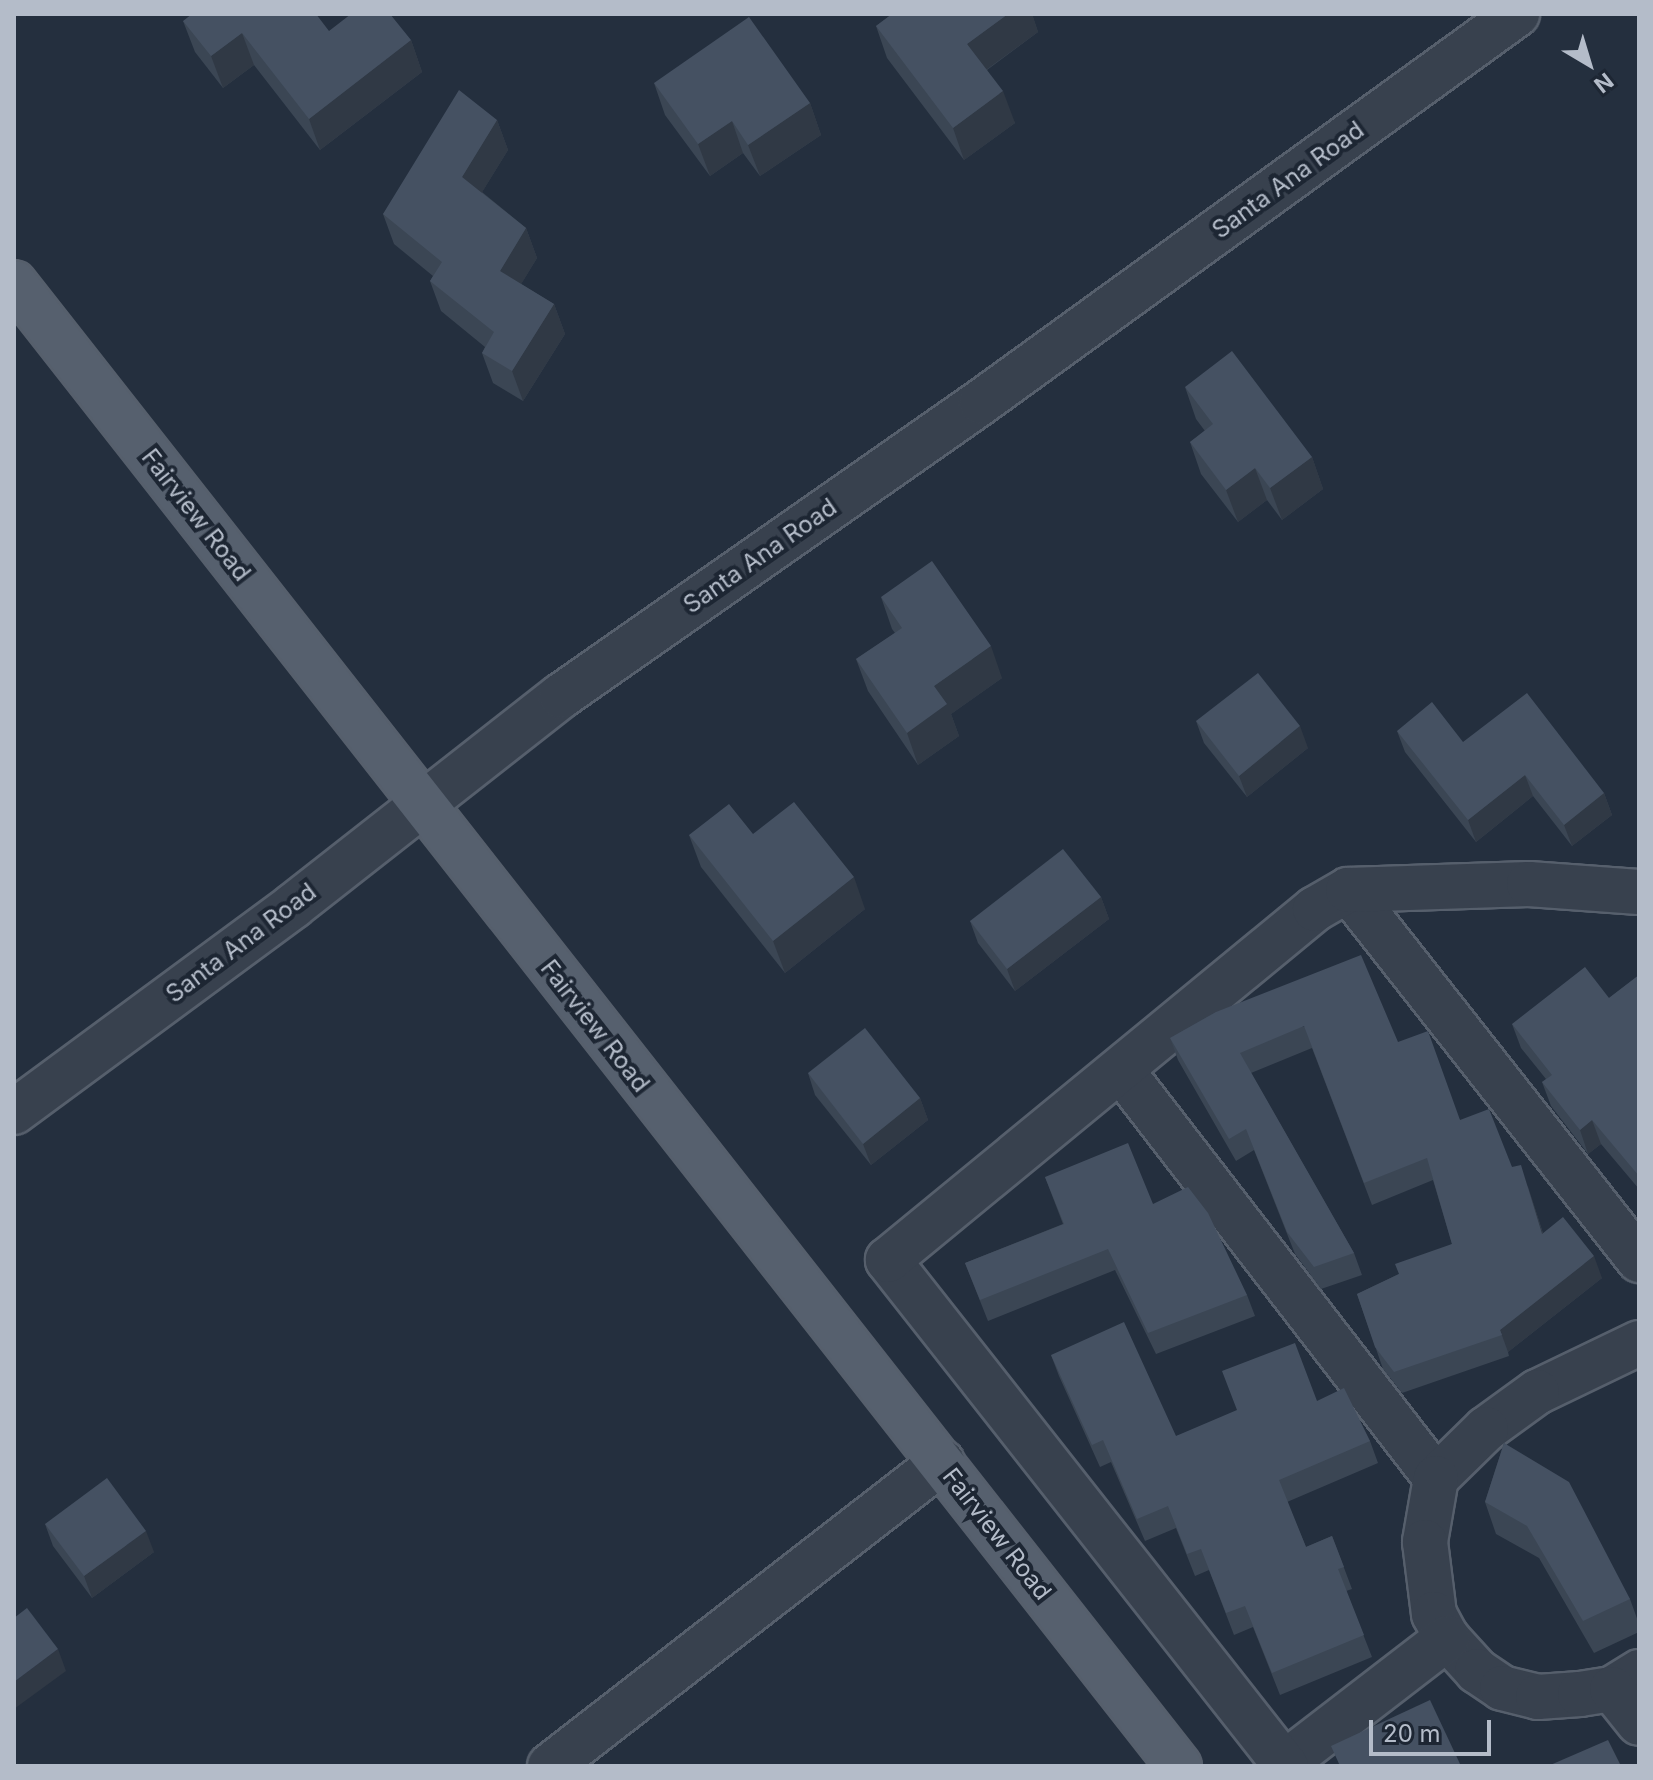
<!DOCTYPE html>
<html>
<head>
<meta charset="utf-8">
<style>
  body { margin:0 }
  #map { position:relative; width:1653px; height:1780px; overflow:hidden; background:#242f3e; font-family:Inter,sans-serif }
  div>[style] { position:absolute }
  .roads { filter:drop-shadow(2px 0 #565f6c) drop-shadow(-2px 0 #565f6c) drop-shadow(0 2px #565f6c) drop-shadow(0 -2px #565f6c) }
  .minor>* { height:44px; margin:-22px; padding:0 22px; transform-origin:22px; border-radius:22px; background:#38414e }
  .major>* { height:44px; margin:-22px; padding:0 22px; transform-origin:22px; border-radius:22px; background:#56606e }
  .wall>* { inset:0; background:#3b4654 }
  .shaded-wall>* { inset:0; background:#303945 }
  .building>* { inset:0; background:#455162 }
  span { translate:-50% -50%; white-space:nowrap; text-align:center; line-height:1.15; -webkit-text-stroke:8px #1d2633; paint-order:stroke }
  .street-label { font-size:24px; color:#b4bcc9 }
  .frame { position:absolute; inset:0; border:16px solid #b4bcc9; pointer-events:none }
  .north { position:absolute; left:1549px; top:24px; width:80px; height:80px; -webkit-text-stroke:6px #1d2633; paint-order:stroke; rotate:142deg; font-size:22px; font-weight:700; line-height:32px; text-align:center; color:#b4bcc9 }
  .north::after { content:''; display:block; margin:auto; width:28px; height:36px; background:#b4bcc9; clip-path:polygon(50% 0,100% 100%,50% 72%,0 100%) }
  .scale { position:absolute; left:1369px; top:1720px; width:122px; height:36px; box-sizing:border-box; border:4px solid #b4bcc9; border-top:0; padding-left:10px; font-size:24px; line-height:28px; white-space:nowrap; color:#b4bcc9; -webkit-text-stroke:6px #1d2633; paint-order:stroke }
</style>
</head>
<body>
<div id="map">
  <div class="roads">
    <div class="minor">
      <div style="left:1348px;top:890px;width:471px;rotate:51.8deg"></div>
      <div style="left:1121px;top:1070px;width:515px;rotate:52.33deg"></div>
      <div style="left:14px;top:1112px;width:347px;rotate:-36.4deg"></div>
      <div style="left:293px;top:906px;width:340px;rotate:-38.1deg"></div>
      <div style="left:561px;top:696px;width:513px;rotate:-34.99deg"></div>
      <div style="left:981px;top:402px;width:662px;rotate:-35.9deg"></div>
      <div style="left:1639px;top:1343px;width:113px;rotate:154.3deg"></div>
      <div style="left:1537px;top:1392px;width:63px;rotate:144deg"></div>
      <div style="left:1486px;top:1429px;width:70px;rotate:135.6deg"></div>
      <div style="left:1436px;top:1478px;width:65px;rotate:99.8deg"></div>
      <div style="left:1425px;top:1542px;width:73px;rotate:82.9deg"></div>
      <div style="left:1434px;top:1614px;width:27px;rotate:62deg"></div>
      <div style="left:1447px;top:1638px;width:45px;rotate:47.7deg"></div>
      <div style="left:1477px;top:1671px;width:30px;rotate:34deg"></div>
      <div style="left:1502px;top:1688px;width:37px;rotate:14deg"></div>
      <div style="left:1538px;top:1697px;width:42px;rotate:-4.1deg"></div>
      <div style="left:1580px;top:1694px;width:32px;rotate:-9deg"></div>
      <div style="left:1612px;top:1689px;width:32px;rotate:-32deg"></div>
      <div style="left:1612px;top:1689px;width:43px;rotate:51.5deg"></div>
      <div style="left:550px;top:1766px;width:496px;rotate:-37.8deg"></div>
      <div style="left:1281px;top:1766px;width:210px;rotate:-37.6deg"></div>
      <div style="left:1286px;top:1766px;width:644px;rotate:-128.19deg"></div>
      <div style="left:888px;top:1260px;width:553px;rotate:-39.42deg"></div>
      <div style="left:1315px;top:909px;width:38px;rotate:-30deg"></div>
      <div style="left:1348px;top:890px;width:181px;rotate:-1.9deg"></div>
      <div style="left:1529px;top:884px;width:110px;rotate:4.2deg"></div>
    </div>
    <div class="major">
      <div style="left:14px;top:283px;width:1886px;rotate:51.85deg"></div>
    </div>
  </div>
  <div class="wall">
    <div style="clip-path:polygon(892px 14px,1032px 14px,1038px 32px,987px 70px,1015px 123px,964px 160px,887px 58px,876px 26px)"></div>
    <div style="clip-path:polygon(183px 21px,329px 31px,411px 40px,422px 72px,320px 150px,254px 65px,223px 88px,195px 52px)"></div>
    <div style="clip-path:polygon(654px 83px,810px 103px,821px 135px,760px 176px,743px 153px,710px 176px,665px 115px)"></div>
    <div style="clip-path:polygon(497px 120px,508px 150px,482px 192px,526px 228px,537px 258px,521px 284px,554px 304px,565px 334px,523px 401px,493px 383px,482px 353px,485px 347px,441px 311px,430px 281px,433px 276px,394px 244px,383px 214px)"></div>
    <div style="clip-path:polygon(1185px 387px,1312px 457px,1323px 489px,1282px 520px,1267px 500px,1238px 522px,1201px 474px,1190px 442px,1205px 431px,1196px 419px)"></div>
    <div style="clip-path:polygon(881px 597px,1002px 678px,951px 714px,959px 736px,918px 765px,868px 691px,856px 659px,895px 633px,892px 629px)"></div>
    <div style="clip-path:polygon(1196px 721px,1308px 748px,1247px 797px,1204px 743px)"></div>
    <div style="clip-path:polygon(1397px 731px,1463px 742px,1604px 793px,1612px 815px,1572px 846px,1533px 796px,1476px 842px,1405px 752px)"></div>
    <div style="clip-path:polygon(753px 834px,865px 909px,785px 973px,701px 867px,689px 835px)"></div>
    <div style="clip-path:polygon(1101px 897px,1109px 919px,1015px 991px,978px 943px,970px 921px)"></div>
    <div style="clip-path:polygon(1639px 975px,1639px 1189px,1601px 1144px,1588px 1154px,1551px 1106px,1542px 1082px,1546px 1079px,1521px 1048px,1512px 1024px,1609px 998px)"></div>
    <div style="clip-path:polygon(1216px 1012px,1398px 1042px,1460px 1120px,1512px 1167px,1528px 1187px,1543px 1233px,1602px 1278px,1508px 1352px,1509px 1356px,1402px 1393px,1383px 1369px,1357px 1294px,1399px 1274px,1452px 1244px,1433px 1180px,1372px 1205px,1312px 1048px,1251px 1073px,1354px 1253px,1362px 1275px,1321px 1289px,1295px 1254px,1254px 1150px,1236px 1161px,1178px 1060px,1170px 1038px)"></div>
    <div style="clip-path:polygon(808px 1073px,920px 1098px,928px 1120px,871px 1165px,815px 1095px)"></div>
    <div style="clip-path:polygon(1045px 1177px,1153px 1204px,1247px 1295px,1255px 1316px,1156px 1354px,1115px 1270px,988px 1321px,965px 1263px,1063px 1224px)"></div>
    <div style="clip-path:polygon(1051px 1355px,1176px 1436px,1317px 1401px,1370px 1441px,1378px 1463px,1287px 1502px,1306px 1547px,1332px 1536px,1352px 1589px,1346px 1591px,1372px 1657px,1280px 1695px,1253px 1627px,1234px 1635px,1209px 1570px,1195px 1576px,1176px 1528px,1145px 1541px,1111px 1462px,1100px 1467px,1059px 1376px)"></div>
    <div style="clip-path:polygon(1504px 1443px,1630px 1599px,1639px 1624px,1639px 1632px,1594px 1653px,1539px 1558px,1496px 1534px,1485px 1502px)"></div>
    <div style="clip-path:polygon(45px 1524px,154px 1552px,92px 1598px,53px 1546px)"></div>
  </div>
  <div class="shaded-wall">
    <div style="clip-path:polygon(1008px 14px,1032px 14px,1038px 32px,979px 75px,967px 44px)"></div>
    <div style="clip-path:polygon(242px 33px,254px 65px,223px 88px,211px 56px)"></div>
    <div style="clip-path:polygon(411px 40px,422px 72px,320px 150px,309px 119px)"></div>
    <div style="clip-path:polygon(1003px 91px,1015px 123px,964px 160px,953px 128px)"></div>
    <div style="clip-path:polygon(810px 103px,821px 135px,760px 176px,748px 145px)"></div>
    <div style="clip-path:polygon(497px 120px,508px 150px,473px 207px,462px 177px)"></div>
    <div style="clip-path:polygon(732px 121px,743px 153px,710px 176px,698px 144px)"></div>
    <div style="clip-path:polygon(526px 228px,537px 258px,511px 301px,500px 271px)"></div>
    <div style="clip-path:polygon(554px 304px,565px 334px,523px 401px,512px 371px)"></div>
    <div style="clip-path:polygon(1312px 457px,1323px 489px,1282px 520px,1270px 488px)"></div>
    <div style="clip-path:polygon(1255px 468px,1267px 500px,1238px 522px,1226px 490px)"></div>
    <div style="clip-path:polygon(991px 646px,1002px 678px,951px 714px,959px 736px,918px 765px,907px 733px,934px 686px)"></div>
    <div style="clip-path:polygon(1300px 726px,1308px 748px,1247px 797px,1239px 776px)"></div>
    <div style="clip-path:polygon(1525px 775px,1533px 796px,1476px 842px,1468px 820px)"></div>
    <div style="clip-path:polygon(1604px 793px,1612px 815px,1572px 846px,1564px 825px)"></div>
    <div style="clip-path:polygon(854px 877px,865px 909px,785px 973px,773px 941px)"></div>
    <div style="clip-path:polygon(1101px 897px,1109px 919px,1015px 991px,1007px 969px)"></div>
    <div style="clip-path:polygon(920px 1098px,928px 1120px,871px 1165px,863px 1144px)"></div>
    <div style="clip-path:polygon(1592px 1120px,1601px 1144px,1588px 1154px,1580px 1130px)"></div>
    <div style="clip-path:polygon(1521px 1165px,1528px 1187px,1550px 1256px,1542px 1234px)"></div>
    <div style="clip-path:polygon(1594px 1256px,1602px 1278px,1508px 1352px,1500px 1330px)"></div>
    <div style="clip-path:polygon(146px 1531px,154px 1552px,92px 1598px,84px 1576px)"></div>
    <div style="clip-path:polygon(58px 1649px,66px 1671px,14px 1709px,14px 1682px)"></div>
  </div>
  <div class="building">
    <div style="clip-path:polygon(192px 14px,316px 14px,329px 31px,351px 14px,390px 14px,411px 40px,309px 119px,242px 33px,211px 56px,183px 21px)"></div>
    <div style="clip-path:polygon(892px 14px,1008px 14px,967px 44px,1003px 91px,953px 128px,876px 26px)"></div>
    <div style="clip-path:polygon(749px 17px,810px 103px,748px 145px,732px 121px,698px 144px,654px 83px)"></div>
    <div style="clip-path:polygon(459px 90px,497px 120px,462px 177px,526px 228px,500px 271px,554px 304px,512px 371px,482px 353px,494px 332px,430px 281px,442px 262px,383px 214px)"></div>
    <div style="clip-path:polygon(1232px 351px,1312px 457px,1270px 488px,1255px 468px,1226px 490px,1190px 442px,1213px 424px,1185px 387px)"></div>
    <div style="clip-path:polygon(932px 561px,991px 646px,934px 686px,947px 704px,907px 733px,856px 659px,902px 628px,881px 597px)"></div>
    <div style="clip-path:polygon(1258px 673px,1300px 726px,1239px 776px,1196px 721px)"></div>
    <div style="clip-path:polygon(1527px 693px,1604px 793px,1564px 825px,1525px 775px,1468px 820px,1397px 731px,1432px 702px,1463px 742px)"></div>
    <div style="clip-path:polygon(794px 802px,854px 877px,773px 941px,689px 835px,729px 804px,753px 834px)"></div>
    <div style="clip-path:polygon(1063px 849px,1101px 897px,1007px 969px,970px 921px)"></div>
    <div style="clip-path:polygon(1361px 955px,1398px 1042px,1428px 1031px,1460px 1120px,1489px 1109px,1512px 1167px,1521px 1165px,1542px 1234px,1563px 1217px,1594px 1256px,1500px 1330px,1502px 1335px,1394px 1372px,1375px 1347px,1357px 1294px,1399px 1274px,1395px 1264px,1452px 1244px,1427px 1158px,1364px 1183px,1304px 1026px,1240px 1053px,1354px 1253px,1314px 1267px,1287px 1232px,1246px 1129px,1229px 1139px,1170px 1038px,1216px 1012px)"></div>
    <div style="clip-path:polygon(1585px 967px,1609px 998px,1639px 975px,1639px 1176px,1592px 1120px,1580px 1130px,1542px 1082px,1552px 1075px,1512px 1024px)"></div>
    <div style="clip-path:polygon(865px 1028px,920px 1098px,863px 1144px,808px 1073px)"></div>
    <div style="clip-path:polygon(1128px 1143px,1153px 1204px,1188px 1187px,1208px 1213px,1247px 1295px,1148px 1333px,1108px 1249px,980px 1300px,965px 1263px,1064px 1224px,1045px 1177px)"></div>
    <div style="clip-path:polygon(1124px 1322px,1176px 1436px,1237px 1410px,1222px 1371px,1295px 1343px,1317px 1401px,1344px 1388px,1370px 1441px,1279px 1480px,1306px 1547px,1332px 1536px,1344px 1567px,1338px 1569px,1364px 1635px,1272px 1673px,1245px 1606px,1226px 1613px,1201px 1549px,1187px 1554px,1168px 1506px,1137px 1519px,1103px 1440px,1092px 1445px,1051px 1355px)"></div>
    <div style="clip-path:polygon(1504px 1443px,1569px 1482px,1630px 1599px,1583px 1621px,1527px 1526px,1485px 1502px)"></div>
    <div style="clip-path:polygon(107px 1478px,146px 1531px,84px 1576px,45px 1524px)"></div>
    <div style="clip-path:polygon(27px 1608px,58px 1649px,14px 1682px,14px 1618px)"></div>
    <div style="clip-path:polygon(1430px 1700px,1461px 1766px,1340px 1766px,1331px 1746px)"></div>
    <div style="clip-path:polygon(1608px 1740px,1621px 1766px,1548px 1766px)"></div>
  </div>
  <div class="street-label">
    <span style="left:1288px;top:180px;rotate:-36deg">Santa Ana Road</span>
    <span style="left:196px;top:515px;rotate:52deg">Fairview Road</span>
    <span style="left:760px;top:556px;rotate:-35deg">Santa Ana Road</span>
    <span style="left:241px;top:943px;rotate:-37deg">Santa Ana Road</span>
    <span style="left:595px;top:1026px;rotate:52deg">Fairview Road</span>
    <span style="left:997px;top:1534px;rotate:52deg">Fairview Road</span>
  </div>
  <div class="frame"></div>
  <div class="north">N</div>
  <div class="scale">20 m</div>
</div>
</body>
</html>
